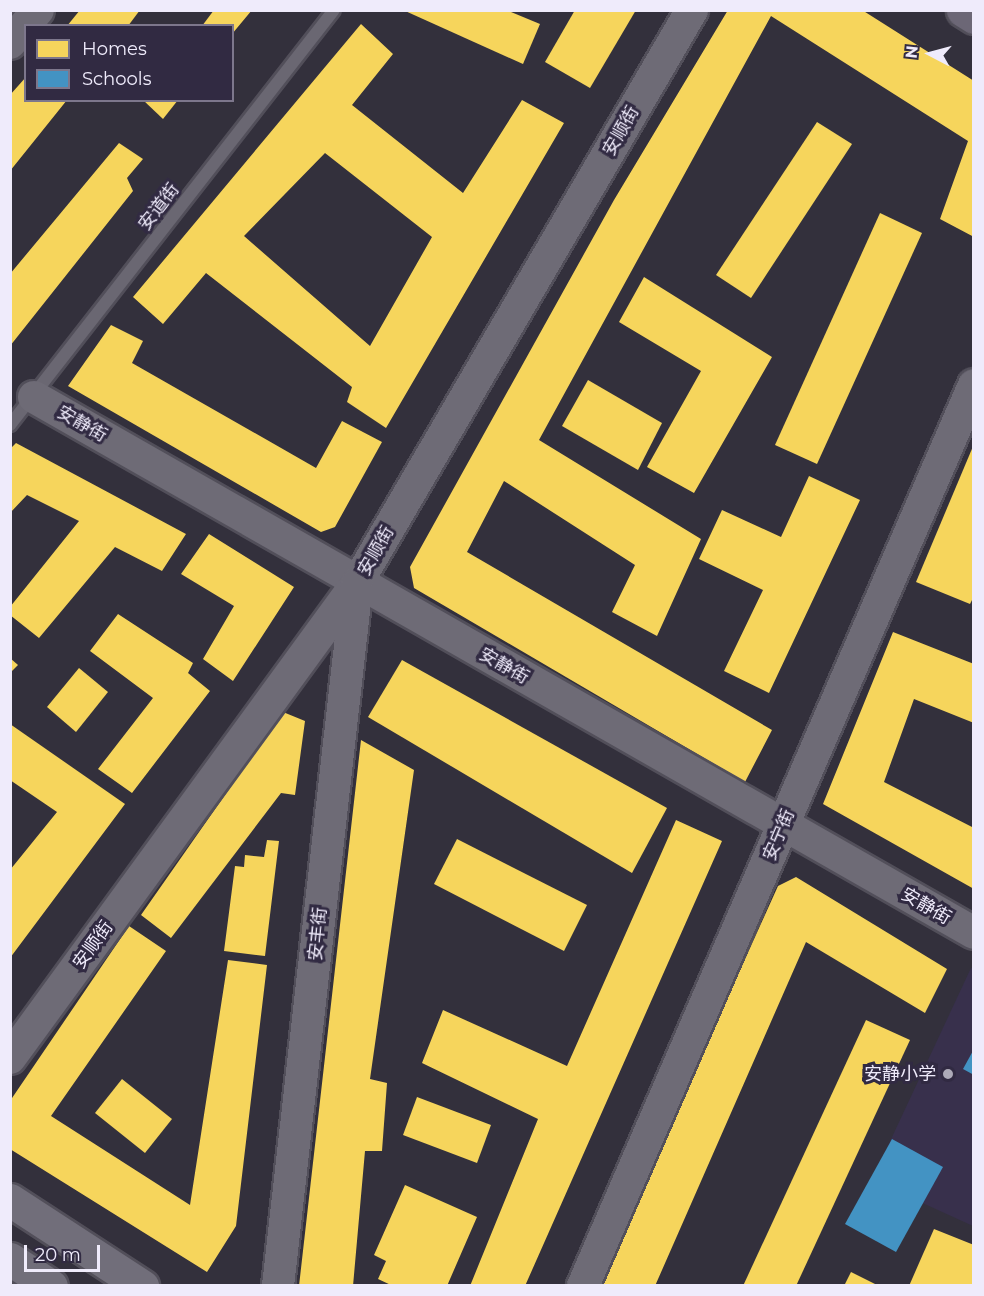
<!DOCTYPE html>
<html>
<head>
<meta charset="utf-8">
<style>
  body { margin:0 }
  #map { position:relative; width:984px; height:1296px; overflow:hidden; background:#33303c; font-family:Montserrat,"Noto Sans SC",sans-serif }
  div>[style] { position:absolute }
  .built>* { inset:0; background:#38304c }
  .homes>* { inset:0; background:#f6d55c }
  .schools>* { inset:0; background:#4393c3 }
  .roads { filter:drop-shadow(2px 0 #524f5a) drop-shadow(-2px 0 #524f5a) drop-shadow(0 2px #524f5a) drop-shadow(0 -2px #524f5a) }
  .lane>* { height:12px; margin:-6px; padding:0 6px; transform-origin:6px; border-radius:6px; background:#6a6772 }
  .secondary>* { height:32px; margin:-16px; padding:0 16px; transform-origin:16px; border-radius:16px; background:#6e6b76 }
  .primary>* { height:33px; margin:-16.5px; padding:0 16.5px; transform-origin:16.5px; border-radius:16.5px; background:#716e7a }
  .highway>* { height:33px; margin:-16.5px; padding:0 16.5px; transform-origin:16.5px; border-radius:16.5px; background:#6c6776 }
  .dots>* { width:16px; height:16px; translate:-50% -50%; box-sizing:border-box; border:3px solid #312a42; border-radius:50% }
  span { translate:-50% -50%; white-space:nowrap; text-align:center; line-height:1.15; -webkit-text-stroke:6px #312a42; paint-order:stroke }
  .street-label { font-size:18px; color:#efebfb }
  .poi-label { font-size:18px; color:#efebfb }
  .right { translate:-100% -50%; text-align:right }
  .frame { position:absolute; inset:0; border:12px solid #efebfb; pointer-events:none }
  .legend { position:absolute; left:24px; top:24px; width:210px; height:78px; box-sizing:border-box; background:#312a42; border:2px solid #7d778c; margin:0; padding:8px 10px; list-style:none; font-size:18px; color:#efebfb }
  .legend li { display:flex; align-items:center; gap:12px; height:30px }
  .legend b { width:30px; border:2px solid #7d778c }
  .north { position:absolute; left:900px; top:24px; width:60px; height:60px; -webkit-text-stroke:4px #312a42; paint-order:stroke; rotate:276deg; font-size:16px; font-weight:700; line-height:24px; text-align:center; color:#efebfb }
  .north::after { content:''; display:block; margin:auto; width:21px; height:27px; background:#efebfb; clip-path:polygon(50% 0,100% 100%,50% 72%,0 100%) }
  .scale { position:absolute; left:24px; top:1245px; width:76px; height:27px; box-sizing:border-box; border:3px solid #efebfb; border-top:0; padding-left:8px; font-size:18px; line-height:21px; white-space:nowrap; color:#efebfb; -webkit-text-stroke:4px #312a42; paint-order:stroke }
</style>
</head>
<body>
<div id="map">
  <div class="built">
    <div style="clip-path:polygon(971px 968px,974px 969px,973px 1226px,872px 1180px)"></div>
  </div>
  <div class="homes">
    <div style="clip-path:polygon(80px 10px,140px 10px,128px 26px,67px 26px)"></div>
    <div style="clip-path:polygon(214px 10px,252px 10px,232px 34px,232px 26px,202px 26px)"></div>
    <div style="clip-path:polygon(403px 10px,506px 10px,540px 24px,523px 64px)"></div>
    <div style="clip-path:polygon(575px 10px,636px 10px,590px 88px,545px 62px)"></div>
    <div style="clip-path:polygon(728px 10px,862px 10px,974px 81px,974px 237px,940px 219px,968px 141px,771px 16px,539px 440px,701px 539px,657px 636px,612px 612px,635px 565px,504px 481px,467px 552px,772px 730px,745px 782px,414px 588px,410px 567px,614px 200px)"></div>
    <div style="clip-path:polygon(evenodd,361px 24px,393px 54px,352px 105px,463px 193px,522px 100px,564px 123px,386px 428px,347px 402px,352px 387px,206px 273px,163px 324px,133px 297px,361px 24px,325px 153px,432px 237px,370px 346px,244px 236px,325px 153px)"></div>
    <div style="clip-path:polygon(26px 77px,26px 100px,67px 100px,10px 171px,10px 95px)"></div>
    <div style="clip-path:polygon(143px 100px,178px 100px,163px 119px)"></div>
    <div style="clip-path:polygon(817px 122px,852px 144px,751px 298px,716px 275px)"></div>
    <div style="clip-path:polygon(119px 143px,143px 159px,127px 178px,133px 191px,10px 346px,10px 274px)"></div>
    <div style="clip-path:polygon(880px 213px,922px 233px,817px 464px,775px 445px)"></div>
    <div style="clip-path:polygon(644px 277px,772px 357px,694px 493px,647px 467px,701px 371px,619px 322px)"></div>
    <div style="clip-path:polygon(111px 325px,143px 341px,132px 363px,316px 468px,342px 421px,382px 442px,335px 527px,321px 532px,68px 386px)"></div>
    <div style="clip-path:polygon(588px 380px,662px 423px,638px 470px,562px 426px)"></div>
    <div style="clip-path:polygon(16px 443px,186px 534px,162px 571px,115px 547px,39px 638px,10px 615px,10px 607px,79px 521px,27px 495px,10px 513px,10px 449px)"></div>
    <div style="clip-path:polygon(974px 444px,974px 596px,970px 604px,916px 582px)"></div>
    <div style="clip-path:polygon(809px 476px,860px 500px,769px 693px,724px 671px,763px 590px,699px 559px,722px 510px,781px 537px)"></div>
    <div style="clip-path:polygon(209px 534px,294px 587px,233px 681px,203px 659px,234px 606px,181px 574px)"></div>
    <div style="clip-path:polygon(118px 614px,193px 663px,188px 673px,210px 691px,132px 793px,98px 769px,153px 698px,90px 651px)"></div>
    <div style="clip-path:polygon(893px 632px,974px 664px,974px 723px,914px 699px,884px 782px,974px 828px,974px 889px,823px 804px)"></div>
    <div style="clip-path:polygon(10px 658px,18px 665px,10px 673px)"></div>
    <div style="clip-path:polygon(402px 660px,667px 808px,632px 873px,368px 717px)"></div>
    <div style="clip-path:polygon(79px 668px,108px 692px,76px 732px,47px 707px)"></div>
    <div style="clip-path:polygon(283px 712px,305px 721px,295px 795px,281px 793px,171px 938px,141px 915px)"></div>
    <div style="clip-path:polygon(10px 724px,125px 804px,10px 958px,10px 870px,57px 812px,10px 780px)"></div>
    <div style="clip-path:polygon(361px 740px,414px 770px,370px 1079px,387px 1083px,382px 1151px,365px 1151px,353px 1286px,299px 1286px)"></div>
    <div style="clip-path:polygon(676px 820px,722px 841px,525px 1286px,470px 1286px,538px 1119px,422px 1063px,443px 1010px,567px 1066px)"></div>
    <div style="clip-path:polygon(457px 839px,587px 905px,564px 951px,434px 884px)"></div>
    <div style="clip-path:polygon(267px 840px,279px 841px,265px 956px,224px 951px,235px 866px,244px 867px,245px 855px,264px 857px)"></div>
    <div style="clip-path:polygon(796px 877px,947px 969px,925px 1013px,806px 942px,655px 1286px,598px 1286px,778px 886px)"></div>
    <div style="clip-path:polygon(129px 926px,166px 951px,51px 1116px,190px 1205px,228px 960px,267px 965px,236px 1226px,207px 1272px,10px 1149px,10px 1101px)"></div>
    <div style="clip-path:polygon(866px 1020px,910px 1040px,796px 1286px,743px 1286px)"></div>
    <div style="clip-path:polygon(122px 1079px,172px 1119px,145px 1153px,95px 1113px)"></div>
    <div style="clip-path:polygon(417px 1097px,491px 1125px,477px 1163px,403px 1135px)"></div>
    <div style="clip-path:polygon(405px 1185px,477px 1217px,447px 1286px,393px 1286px,378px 1279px,386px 1261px,374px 1255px)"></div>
    <div style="clip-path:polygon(934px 1229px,974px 1245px,974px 1286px,909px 1286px)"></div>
    <div style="clip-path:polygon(851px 1272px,879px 1286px,844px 1286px)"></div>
  </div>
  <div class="schools">
    <div style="clip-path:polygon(974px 1049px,974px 1075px,963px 1069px)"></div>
    <div style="clip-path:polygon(892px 1139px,943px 1167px,896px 1252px,845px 1224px)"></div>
  </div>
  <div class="roads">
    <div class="lane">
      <div style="left:10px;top:425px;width:526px;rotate:-52.02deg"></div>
    </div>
    <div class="secondary">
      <div style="left:10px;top:43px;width:43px;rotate:-49.7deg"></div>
      <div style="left:34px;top:397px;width:1082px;rotate:29.69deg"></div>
      <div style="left:10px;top:1058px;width:588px;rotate:-53.85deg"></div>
      <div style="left:357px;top:583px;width:664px;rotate:-59.69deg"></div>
      <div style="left:278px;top:1286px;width:706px;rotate:-83.58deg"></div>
      <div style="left:583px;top:1286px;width:982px;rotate:-66.54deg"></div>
    </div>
    <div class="primary">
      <div style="left:10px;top:1200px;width:158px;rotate:33.1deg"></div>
      <div style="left:10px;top:1259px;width:49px;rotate:33.4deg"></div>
    </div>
    <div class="highway">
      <div style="left:963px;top:10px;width:13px;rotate:32deg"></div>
    </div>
  </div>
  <div class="dots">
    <div style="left:948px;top:1074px;background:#adaab8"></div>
  </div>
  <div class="street-label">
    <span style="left:621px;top:131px;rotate:-60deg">安顺街</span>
    <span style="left:159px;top:207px;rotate:-52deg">安道街</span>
    <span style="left:82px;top:424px;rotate:30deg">安静街</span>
    <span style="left:376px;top:551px;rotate:-60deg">安顺街</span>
    <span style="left:504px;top:666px;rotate:30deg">安静街</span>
    <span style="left:779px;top:835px;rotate:-67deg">安宁街</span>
    <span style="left:926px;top:906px;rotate:30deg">安静街</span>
    <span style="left:318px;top:934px;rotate:-84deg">安丰街</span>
    <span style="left:93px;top:945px;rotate:-54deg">安顺街</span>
  </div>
  <div class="poi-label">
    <span class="right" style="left:936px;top:1074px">安静小学</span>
  </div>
  <div class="frame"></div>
  <ul class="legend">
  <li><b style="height:16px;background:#f6d55c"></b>Homes</li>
  <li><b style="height:16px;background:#4393c3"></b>Schools</li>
  </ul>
  <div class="north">N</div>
  <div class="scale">20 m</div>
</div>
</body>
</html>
